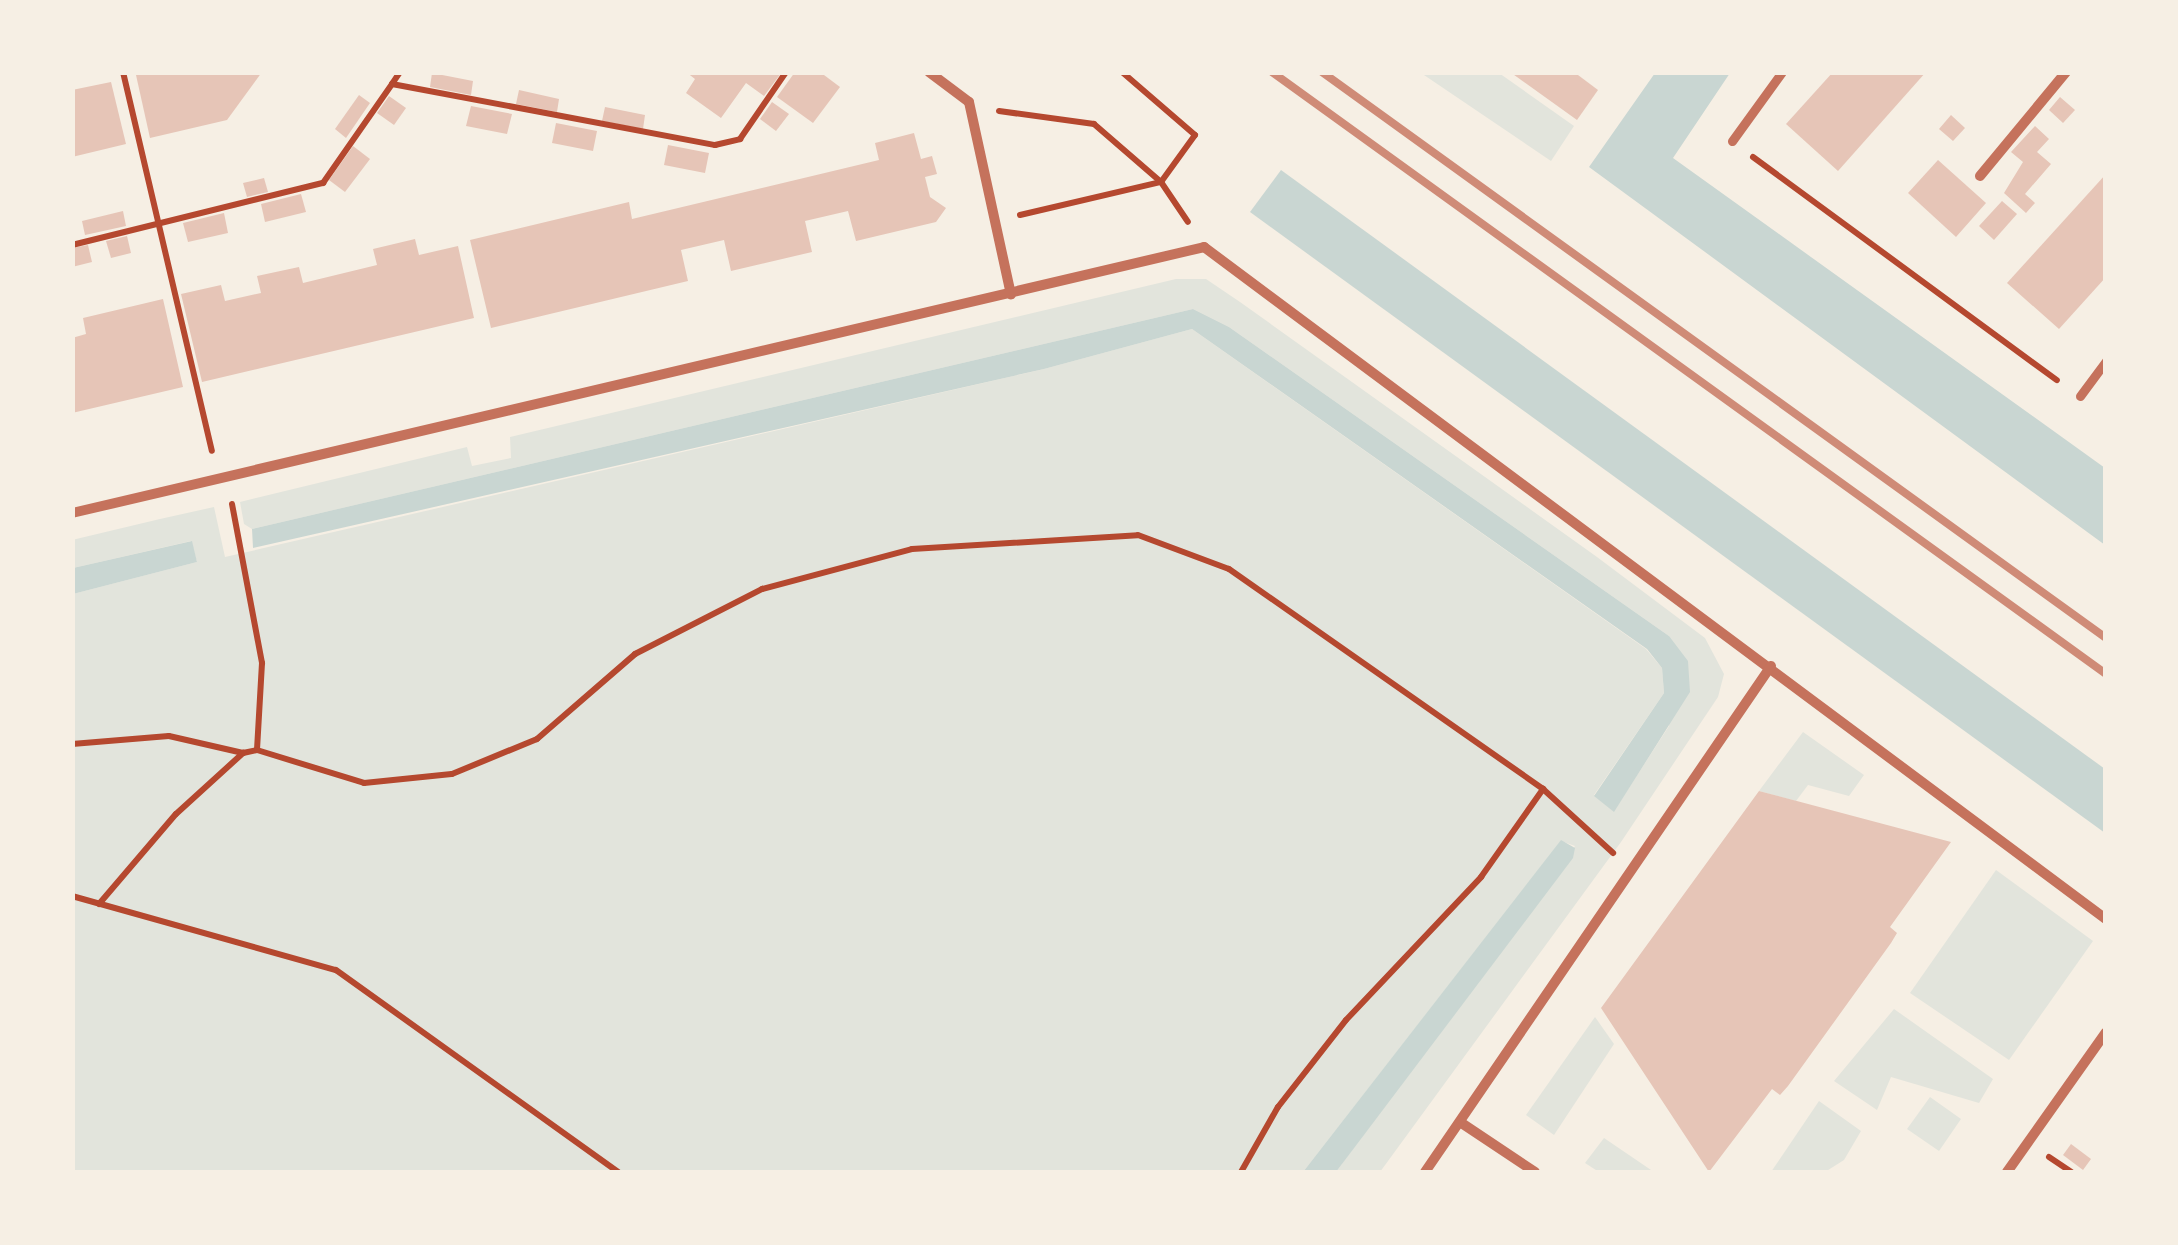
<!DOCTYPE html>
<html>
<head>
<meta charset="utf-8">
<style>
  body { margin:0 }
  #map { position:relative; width:2178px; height:1245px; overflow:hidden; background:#f6efe4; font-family:Signika,sans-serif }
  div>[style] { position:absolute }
  .green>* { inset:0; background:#e2e4dc }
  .water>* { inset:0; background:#c9d6d2 }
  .building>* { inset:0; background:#e6c5b7 }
  .path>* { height:6px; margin:-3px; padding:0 3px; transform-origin:3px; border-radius:3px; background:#b5482f }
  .pedestrian>* { height:9px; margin:-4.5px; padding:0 4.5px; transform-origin:4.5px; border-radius:4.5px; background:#c5725c }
  .minor>* { height:10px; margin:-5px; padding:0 5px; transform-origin:5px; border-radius:5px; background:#c5725c }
  .rail>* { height:8px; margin:-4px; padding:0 4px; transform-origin:4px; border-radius:4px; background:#cf8b77 }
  span { translate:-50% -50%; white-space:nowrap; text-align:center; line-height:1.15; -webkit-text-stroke:8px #f6efe4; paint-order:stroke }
  .frame { position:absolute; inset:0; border:75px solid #f6efe4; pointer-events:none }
</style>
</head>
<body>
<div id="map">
  <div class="green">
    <div style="clip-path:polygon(1421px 73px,1499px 73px,1574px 126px,1551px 161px)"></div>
    <div style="clip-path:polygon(1176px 279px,1206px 279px,1240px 302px,1597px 557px,1705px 638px,1724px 674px,1718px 697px,1621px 842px,1380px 1172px,1336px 1172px,1575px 846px,1561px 841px,1303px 1172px,73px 1172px,73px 594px,197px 562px,191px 541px,73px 568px,72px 540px,160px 519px,214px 507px,225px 557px,1044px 369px,1192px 329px,1646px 649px,1662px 668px,1664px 693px,1594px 795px,1614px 811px,1669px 726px,1669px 636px,1229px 327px,1193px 309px,252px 529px,244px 524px,240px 502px,467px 447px,472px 466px,511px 458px,510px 437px)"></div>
    <div style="clip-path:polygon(1803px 732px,1864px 775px,1849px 796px,1808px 785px,1796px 801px,1759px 791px)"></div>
    <div style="clip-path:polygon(1996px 870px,2093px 941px,2009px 1060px,1910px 993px)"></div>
    <div style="clip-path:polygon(1894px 1009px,1993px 1079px,1979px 1103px,1891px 1077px,1877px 1110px,1834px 1081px)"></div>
    <div style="clip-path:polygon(1595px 1017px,1614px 1044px,1554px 1135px,1526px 1115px)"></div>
    <div style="clip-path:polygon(1930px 1097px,1961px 1119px,1939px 1151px,1907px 1129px)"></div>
    <div style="clip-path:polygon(1819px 1101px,1861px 1131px,1844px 1160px,1825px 1172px,1771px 1172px)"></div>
    <div style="clip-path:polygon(1604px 1138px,1654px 1172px,1599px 1172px,1585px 1163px)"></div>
  </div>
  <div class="water">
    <div style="clip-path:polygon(1655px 73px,1730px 73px,1673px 158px,2105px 468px,2105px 545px,1589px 167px)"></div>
    <div style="clip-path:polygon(1281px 170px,2105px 769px,2105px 833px,1250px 212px)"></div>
    <div style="clip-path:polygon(1193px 309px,1229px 327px,1669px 636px,1688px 661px,1690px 692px,1614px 812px,1594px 796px,1664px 693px,1662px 668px,1647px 649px,1192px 329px,1044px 369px,253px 548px,252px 529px)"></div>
    <div style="clip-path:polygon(192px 541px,197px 562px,73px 594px,73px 568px)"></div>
    <div style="clip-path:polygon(1561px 840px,1575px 848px,1573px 858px,1336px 1172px,1303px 1172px)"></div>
  </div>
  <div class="building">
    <div style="clip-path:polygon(148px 72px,262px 72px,227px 120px,150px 138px,136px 75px)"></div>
    <div style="clip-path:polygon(686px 72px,782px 72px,764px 96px,746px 83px,721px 118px,686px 93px,695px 79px)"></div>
    <div style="clip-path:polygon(795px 72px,820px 72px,840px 87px,813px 123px,777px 97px)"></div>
    <div style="clip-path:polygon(1510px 72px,1574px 72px,1598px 90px,1577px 120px)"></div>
    <div style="clip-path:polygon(1833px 72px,1926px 72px,1838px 171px,1786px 124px)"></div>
    <div style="clip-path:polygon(432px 73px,473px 81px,471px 95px,430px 87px)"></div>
    <div style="clip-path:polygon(111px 82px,126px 144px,72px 157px,72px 90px)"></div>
    <div style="clip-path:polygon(519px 90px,559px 99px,557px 112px,516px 104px)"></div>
    <div style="clip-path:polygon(359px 95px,370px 103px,346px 138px,335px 129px)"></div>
    <div style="clip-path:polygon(389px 96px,406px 108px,394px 125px,377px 113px)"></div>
    <div style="clip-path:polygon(2060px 97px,2075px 110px,2063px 123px,2049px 110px)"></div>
    <div style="clip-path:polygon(772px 102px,789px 114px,776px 131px,760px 119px)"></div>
    <div style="clip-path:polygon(471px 106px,512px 114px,507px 134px,466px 126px)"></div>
    <div style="clip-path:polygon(605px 107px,645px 115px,643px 129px,602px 121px)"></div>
    <div style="clip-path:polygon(1951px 115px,1965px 128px,1953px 141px,1939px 129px)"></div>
    <div style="clip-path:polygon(556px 123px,597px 131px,593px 151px,552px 143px)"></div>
    <div style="clip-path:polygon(2035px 126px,2049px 139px,2037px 152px,2051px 164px,2025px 194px,2035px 203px,2026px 213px,2004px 193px,2023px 162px,2011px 152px)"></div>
    <div style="clip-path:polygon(914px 133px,921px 159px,932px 156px,937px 174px,925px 177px,930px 197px,946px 208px,936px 222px,856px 241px,848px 211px,805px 221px,812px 252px,731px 271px,724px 240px,681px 250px,688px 281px,491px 328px,470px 240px,629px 202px,632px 219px,879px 160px,875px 143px)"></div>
    <div style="clip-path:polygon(668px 145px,709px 153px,705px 173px,664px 165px)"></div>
    <div style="clip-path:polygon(353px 146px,370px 159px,345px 192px,329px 180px)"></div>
    <div style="clip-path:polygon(1938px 160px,1986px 203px,1956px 237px,1908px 193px)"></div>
    <div style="clip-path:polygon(2106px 174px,2106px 277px,2059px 329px,2007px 283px)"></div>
    <div style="clip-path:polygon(264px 178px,268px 192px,247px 197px,243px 183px)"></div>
    <div style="clip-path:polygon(301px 194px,306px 212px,265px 222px,261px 204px)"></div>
    <div style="clip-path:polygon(2002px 201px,2017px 214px,1994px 240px,1979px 226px)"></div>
    <div style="clip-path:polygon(123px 211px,126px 226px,85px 235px,82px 221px)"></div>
    <div style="clip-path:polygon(224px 213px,228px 233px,188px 242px,183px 223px)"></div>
    <div style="clip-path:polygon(127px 236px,131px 253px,111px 258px,106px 241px)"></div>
    <div style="clip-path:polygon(415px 239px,419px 255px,458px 246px,474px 318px,202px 382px,181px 294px,221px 285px,225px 301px,261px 293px,257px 276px,299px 267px,303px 283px,377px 265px,373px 249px)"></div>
    <div style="clip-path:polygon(88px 245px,92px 262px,72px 267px,72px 248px)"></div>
    <div style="clip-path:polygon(163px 299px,183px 387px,72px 413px,72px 338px,86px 334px,83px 318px)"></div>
    <div style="clip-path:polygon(1759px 791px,1951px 842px,1890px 927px,1897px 933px,1891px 943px,1788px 1086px,1780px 1095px,1772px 1089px,1709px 1172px,1601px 1008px)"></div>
    <div style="clip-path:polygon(2071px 1144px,2091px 1159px,2083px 1170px,2063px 1155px)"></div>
  </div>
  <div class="path">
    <div style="left:123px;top:72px;width:389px;rotate:76.8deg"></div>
    <div style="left:400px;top:72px;width:14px;rotate:124deg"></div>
    <div style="left:392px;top:84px;width:329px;rotate:10.7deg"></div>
    <div style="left:715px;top:145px;width:26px;rotate:-13deg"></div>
    <div style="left:740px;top:139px;width:81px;rotate:-55.5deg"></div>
    <div style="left:999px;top:111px;width:96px;rotate:7.8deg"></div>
    <div style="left:1094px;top:124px;width:89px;rotate:40.9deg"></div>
    <div style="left:1161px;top:182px;width:48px;rotate:56deg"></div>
    <div style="left:1753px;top:157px;width:377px;rotate:36.3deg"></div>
    <div style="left:1020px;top:215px;width:145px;rotate:-13.2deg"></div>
    <div style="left:1161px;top:182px;width:58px;rotate:-54.1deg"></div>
    <div style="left:1195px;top:135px;width:96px;rotate:-139.2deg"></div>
    <div style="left:72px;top:245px;width:259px;rotate:-13.9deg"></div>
    <div style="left:323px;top:183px;width:121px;rotate:-55.1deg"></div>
    <div style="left:232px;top:504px;width:162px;rotate:79.3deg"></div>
    <div style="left:262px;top:663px;width:87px;rotate:93.3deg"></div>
    <div style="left:72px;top:744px;width:97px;rotate:-4.7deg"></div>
    <div style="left:169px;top:736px;width:76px;rotate:12.9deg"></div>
    <div style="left:243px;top:753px;width:14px;rotate:-12deg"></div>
    <div style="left:257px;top:750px;width:112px;rotate:17.1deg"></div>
    <div style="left:364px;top:783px;width:88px;rotate:-5.8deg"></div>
    <div style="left:452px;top:774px;width:92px;rotate:-22.4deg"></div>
    <div style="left:537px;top:739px;width:130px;rotate:-40.9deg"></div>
    <div style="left:635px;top:654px;width:143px;rotate:-27.1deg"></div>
    <div style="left:762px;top:589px;width:155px;rotate:-14.9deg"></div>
    <div style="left:912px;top:549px;width:226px;rotate:-3.5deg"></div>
    <div style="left:1138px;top:535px;width:97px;rotate:20.5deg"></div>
    <div style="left:1229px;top:569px;width:383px;rotate:35deg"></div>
    <div style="left:1543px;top:789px;width:95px;rotate:42.4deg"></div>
    <div style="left:72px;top:896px;width:274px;rotate:15.7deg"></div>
    <div style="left:336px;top:970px;width:347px;rotate:35.6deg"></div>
    <div style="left:99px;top:904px;width:118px;rotate:-49.5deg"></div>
    <div style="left:176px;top:814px;width:91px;rotate:-42.3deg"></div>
    <div style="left:2049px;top:1157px;width:27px;rotate:34deg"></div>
    <div style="left:1241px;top:1172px;width:75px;rotate:-60.4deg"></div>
    <div style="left:1278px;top:1107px;width:110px;rotate:-52deg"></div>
    <div style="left:1346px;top:1020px;width:197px;rotate:-46.6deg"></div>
    <div style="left:1481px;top:877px;width:108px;rotate:-54.8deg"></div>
  </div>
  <div class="pedestrian">
    <div style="left:1732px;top:141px;width:85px;rotate:-54.1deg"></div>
    <div style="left:2080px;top:396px;width:44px;rotate:-53.4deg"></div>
  </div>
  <div class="minor">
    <div style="left:929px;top:72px;width:50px;rotate:36.9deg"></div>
    <div style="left:969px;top:102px;width:197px;rotate:77.7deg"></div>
    <div style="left:1980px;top:176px;width:135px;rotate:-50.4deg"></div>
    <div style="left:72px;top:513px;width:1163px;rotate:-13.22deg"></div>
    <div style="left:1204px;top:247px;width:1125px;rotate:36.69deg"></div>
    <div style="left:1460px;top:1122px;width:90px;rotate:33.7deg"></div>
    <div style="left:1425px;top:1172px;width:613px;rotate:-55.64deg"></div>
    <div style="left:2007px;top:1172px;width:171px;rotate:-54.7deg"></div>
  </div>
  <div class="rail">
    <div style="left:1272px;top:72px;width:1029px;rotate:35.82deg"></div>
    <div style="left:1322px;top:72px;width:967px;rotate:35.83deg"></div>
  </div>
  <div class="frame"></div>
</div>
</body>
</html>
